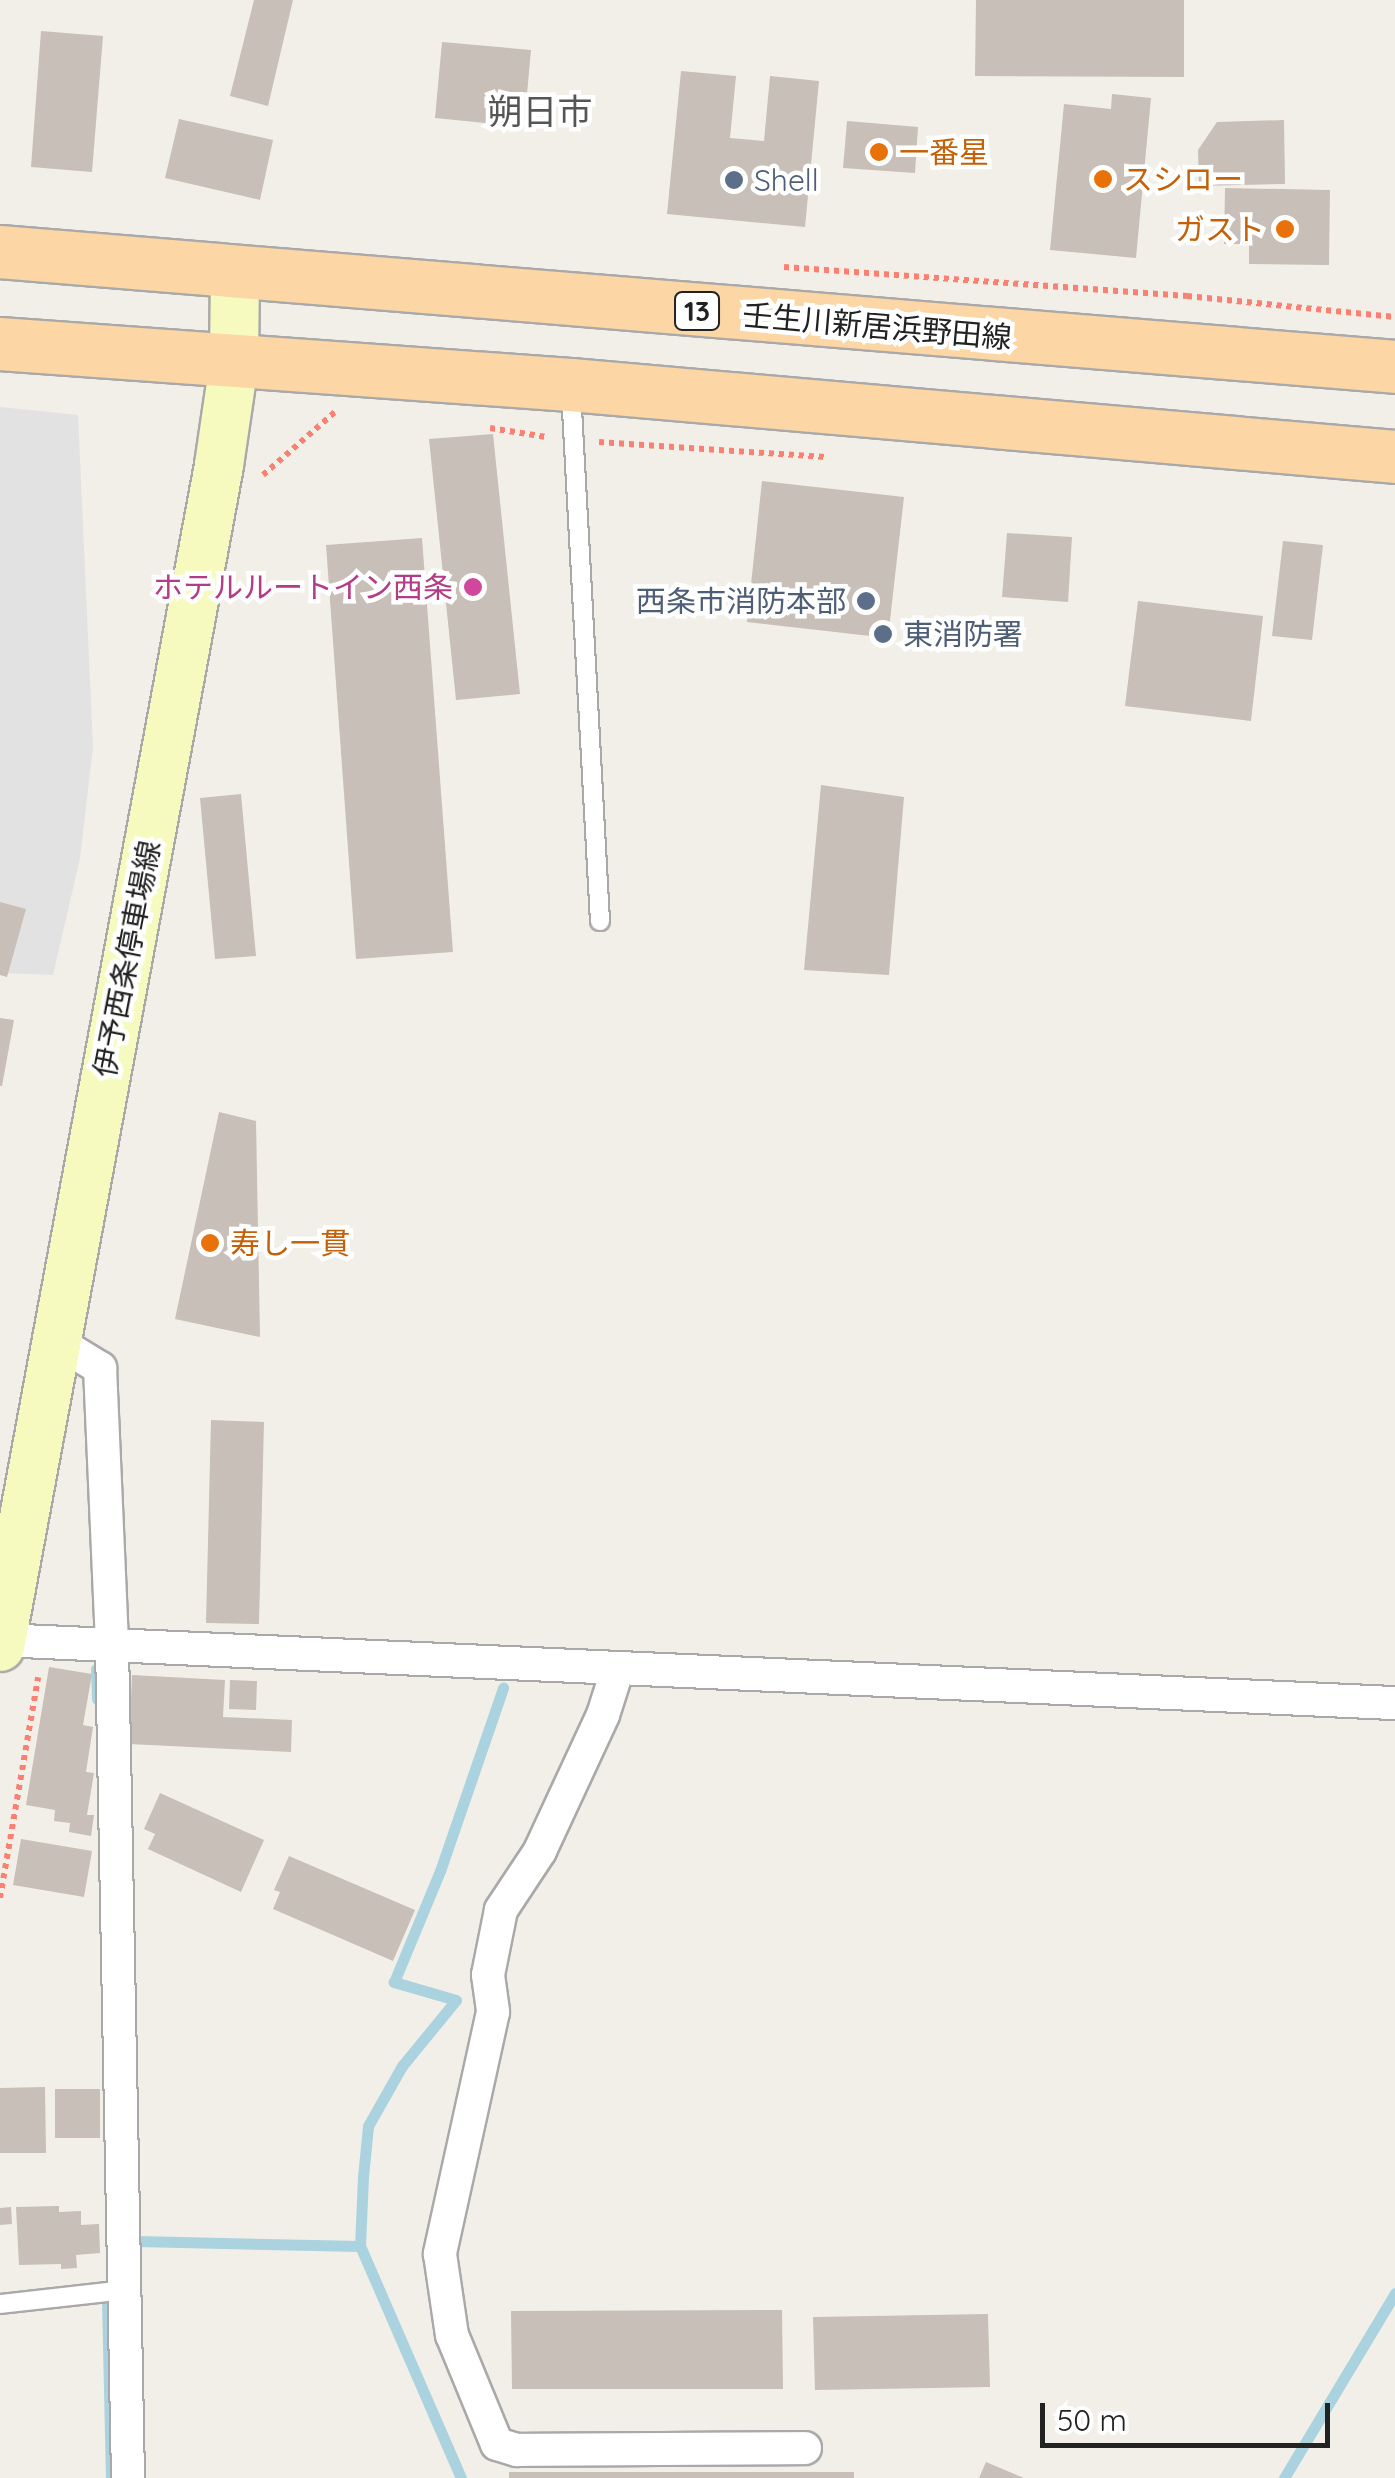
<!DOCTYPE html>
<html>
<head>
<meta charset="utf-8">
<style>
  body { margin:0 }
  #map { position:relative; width:1395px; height:2478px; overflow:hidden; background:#f2efe9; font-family:Quicksand,"Noto Sans JP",sans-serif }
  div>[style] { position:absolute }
  .parking>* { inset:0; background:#e2e2e2 }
  .stream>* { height:11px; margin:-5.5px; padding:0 5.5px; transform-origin:5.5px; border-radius:5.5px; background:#aad3df }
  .building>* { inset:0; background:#c7bfb8 }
  .path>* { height:6px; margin-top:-3px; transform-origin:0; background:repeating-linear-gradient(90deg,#fa8072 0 5px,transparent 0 10px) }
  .roads { filter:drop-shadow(2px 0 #a9a9a9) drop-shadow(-2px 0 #a9a9a9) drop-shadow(0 2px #a9a9a9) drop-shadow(0 -2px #a9a9a9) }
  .lane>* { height:18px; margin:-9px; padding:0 9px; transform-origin:9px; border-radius:9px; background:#fff }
  .street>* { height:32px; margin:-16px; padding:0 16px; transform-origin:16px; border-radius:16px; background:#fff }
  .secondary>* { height:48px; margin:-24px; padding:0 24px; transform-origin:24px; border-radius:24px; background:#f7fabf }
  .primary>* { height:52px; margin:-26px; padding:0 26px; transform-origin:26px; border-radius:26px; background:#fcd6a4 }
  .dots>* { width:28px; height:28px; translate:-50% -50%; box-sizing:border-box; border:5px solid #fff; border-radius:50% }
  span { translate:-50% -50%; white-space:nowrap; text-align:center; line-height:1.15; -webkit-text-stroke:9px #fff; paint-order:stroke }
  .shield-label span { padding:2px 8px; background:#fff; border:2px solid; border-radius:8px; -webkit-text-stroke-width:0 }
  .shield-label { font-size:28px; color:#222; font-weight:700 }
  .food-label { font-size:30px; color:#c56008 }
  .left { translate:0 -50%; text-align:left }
  .right { translate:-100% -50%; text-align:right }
  .service-label { font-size:30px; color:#4e5e75 }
  .street-label { font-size:30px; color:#222 }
  .hotel-label { font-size:30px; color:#b23c85 }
  .quarter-label { font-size:35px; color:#555 }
  .scale { position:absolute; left:1040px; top:2403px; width:290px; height:45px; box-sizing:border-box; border:5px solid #222; border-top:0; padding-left:12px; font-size:30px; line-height:35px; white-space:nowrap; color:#222; -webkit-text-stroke:8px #fff; paint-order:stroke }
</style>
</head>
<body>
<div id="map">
  <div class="parking">
    <div style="clip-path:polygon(0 407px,78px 415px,93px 747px,80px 858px,53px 975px,0 973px)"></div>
  </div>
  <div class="stream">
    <div style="left:96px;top:1669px;width:30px;rotate:88deg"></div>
    <div style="left:136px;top:2241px;width:224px;rotate:1.3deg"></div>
    <div style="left:107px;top:2302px;width:176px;rotate:88.7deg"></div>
    <div style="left:461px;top:2478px;width:253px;rotate:-113.5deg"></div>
    <div style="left:360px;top:2246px;width:69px;rotate:-87.5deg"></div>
    <div style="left:363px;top:2177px;width:51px;rotate:-84.4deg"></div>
    <div style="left:368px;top:2126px;width:69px;rotate:-60.5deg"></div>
    <div style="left:402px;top:2066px;width:85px;rotate:-50.7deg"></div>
    <div style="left:456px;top:2000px;width:65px;rotate:-163.8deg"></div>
    <div style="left:394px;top:1982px;width:120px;rotate:-67.5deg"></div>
    <div style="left:440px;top:1871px;width:194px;rotate:-71deg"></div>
    <div style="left:1284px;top:2478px;width:216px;rotate:-59deg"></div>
  </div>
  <div class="building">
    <div style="clip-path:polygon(254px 0,293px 0,268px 106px,230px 96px)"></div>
    <div style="clip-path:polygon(976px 0,1184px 0,1184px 77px,975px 76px)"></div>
    <div style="clip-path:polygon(41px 31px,103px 36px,92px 172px,31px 167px)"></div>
    <div style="clip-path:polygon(442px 42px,531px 50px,524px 127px,435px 118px)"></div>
    <div style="clip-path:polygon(681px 71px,736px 76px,730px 138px,764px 141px,770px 76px,819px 81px,805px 227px,667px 214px)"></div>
    <div style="clip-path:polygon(1112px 94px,1151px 98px,1136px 258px,1050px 250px,1064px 104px,1111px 109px)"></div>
    <div style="clip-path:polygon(179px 119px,273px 140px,260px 200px,165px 178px)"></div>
    <div style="clip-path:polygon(1284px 120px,1285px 184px,1199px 186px,1198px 150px,1217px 122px)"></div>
    <div style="clip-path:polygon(847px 121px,918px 127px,915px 173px,843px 168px)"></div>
    <div style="clip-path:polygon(1225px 188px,1330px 190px,1329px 265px,1249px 264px,1249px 244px,1224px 244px)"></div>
    <div style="clip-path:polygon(493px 434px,520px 694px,456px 700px,429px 439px)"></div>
    <div style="clip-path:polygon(762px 481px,904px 497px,888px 638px,747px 622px)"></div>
    <div style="clip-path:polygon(1007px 533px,1072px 537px,1068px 602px,1002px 597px)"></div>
    <div style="clip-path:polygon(422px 538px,453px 952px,356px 959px,326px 545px)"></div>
    <div style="clip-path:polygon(1283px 541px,1323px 545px,1312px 640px,1272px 636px)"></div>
    <div style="clip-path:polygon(1138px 601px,1263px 616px,1251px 721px,1125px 706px)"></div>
    <div style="clip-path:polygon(821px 785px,904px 797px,889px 975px,804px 970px)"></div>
    <div style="clip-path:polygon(241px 794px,256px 956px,215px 959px,200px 798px)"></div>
    <div style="clip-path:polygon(0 902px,26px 909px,7px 977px,0 975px)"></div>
    <div style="clip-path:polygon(0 1018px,14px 1020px,2px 1086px,0 1086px)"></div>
    <div style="clip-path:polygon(219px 1112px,256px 1121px,260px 1337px,175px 1319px)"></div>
    <div style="clip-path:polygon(211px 1420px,264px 1422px,259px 1624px,206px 1623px)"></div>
    <div style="clip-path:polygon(49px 1667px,92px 1674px,83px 1725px,93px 1727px,86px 1772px,94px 1773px,87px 1815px,94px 1815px,91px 1836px,69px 1832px,70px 1823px,54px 1821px,55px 1810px,26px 1805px)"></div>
    <div style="clip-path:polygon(132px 1675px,225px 1680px,223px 1717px,292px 1720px,291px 1752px,129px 1744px)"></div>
    <div style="clip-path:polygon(230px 1680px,257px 1681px,256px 1710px,229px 1709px)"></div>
    <div style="clip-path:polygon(160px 1793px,264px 1840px,241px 1892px,148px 1849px,155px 1834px,144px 1829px)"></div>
    <div style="clip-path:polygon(21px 1839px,92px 1851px,84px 1897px,13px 1885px)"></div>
    <div style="clip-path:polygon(289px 1856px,415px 1910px,393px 1961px,273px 1909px,280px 1892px,274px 1890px)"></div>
    <div style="clip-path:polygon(45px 2087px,46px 2153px,0 2153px,0 2088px)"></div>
    <div style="clip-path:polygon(55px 2089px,100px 2089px,100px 2138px,55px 2138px)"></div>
    <div style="clip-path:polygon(59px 2206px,59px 2212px,81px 2211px,81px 2225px,99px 2224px,100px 2253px,76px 2255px,77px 2268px,61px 2269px,61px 2264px,19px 2265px,16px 2207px)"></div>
    <div style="clip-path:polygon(11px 2207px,12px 2224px,0 2225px,0 2208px)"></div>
    <div style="clip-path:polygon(782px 2310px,783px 2389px,512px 2389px,511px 2311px)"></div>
    <div style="clip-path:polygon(988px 2314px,990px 2387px,815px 2390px,813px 2317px)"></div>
    <div style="clip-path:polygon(986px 2462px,1024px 2478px,979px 2478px)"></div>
    <div style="clip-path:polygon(509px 2472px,854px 2472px,854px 2478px,509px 2478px)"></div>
  </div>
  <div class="path">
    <div style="left:784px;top:267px;width:404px;rotate:4.1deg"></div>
    <div style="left:1187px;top:296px;width:209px;rotate:5.8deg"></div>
    <div style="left:490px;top:428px;width:57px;rotate:9.1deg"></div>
    <div style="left:599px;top:442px;width:227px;rotate:3.8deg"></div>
    <div style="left:263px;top:475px;width:96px;rotate:-41.2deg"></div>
    <div style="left:0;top:1898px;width:224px;rotate:-80.2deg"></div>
  </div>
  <div class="roads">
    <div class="lane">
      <div style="left:571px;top:391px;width:531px;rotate:86.87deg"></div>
      <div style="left:0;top:2304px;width:126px;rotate:-6.4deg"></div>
    </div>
    <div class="street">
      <div style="left:56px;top:1341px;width:52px;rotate:31.5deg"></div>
      <div style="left:100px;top:1368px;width:277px;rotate:87.5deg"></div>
      <div style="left:112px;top:1645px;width:833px;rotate:88.9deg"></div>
      <div style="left:0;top:1640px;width:1396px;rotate:2.59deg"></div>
      <div style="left:618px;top:1668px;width:49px;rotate:107.7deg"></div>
      <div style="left:603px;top:1715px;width:150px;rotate:114.9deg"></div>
      <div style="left:540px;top:1851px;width:71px;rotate:123.5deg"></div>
      <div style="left:501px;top:1910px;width:66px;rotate:101.3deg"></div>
      <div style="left:488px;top:1975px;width:37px;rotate:82deg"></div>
      <div style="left:493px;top:2012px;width:248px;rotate:102.4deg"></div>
      <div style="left:440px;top:2254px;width:82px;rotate:81.6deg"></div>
      <div style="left:452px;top:2335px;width:118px;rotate:67.6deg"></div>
      <div style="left:497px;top:2444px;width:21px;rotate:17deg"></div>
      <div style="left:517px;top:2450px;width:288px;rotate:-0.4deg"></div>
    </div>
    <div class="secondary">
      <div style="left:0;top:1647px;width:1202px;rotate:-79.5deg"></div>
      <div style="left:219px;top:465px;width:102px;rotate:-81.6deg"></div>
      <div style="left:234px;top:364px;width:94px;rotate:-89.4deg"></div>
    </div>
    <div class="primary">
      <div style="left:0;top:252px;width:1400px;rotate:4.71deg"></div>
      <div style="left:0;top:344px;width:572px;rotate:4.11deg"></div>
      <div style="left:571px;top:385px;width:827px;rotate:4.99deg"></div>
    </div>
  </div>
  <div class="dots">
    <div style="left:879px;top:152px;background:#e8710a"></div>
    <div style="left:1103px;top:179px;background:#e8710a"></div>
    <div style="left:734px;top:180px;background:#5c6f8a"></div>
    <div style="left:1285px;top:229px;background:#e8710a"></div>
    <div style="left:473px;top:587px;background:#d1479c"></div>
    <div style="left:866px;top:601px;background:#5c6f8a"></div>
    <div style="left:883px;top:634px;background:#5c6f8a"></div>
    <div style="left:210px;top:1243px;background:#e8710a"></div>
  </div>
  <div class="shield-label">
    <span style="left:697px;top:311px">13</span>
  </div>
  <div class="food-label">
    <span class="left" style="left:899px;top:152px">一番星</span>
    <span class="left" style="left:1123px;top:179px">スシロー</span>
    <span class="right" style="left:1265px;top:229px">ガスト</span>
    <span class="left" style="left:230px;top:1243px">寿し一貫</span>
  </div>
  <div class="service-label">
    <span class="left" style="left:754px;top:180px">Shell</span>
    <span class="right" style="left:846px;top:601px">西条市消防本部</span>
    <span class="left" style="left:903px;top:634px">東消防署</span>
  </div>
  <div class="street-label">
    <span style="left:877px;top:326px;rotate:5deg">壬生川新居浜野田線</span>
    <span style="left:127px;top:959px;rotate:-79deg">伊予西条停車場線</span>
  </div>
  <div class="hotel-label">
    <span class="right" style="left:453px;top:587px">ホテルルートイン西条</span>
  </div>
  <div class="quarter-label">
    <span style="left:540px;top:111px">朔日市</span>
  </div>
  <div class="scale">50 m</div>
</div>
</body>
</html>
